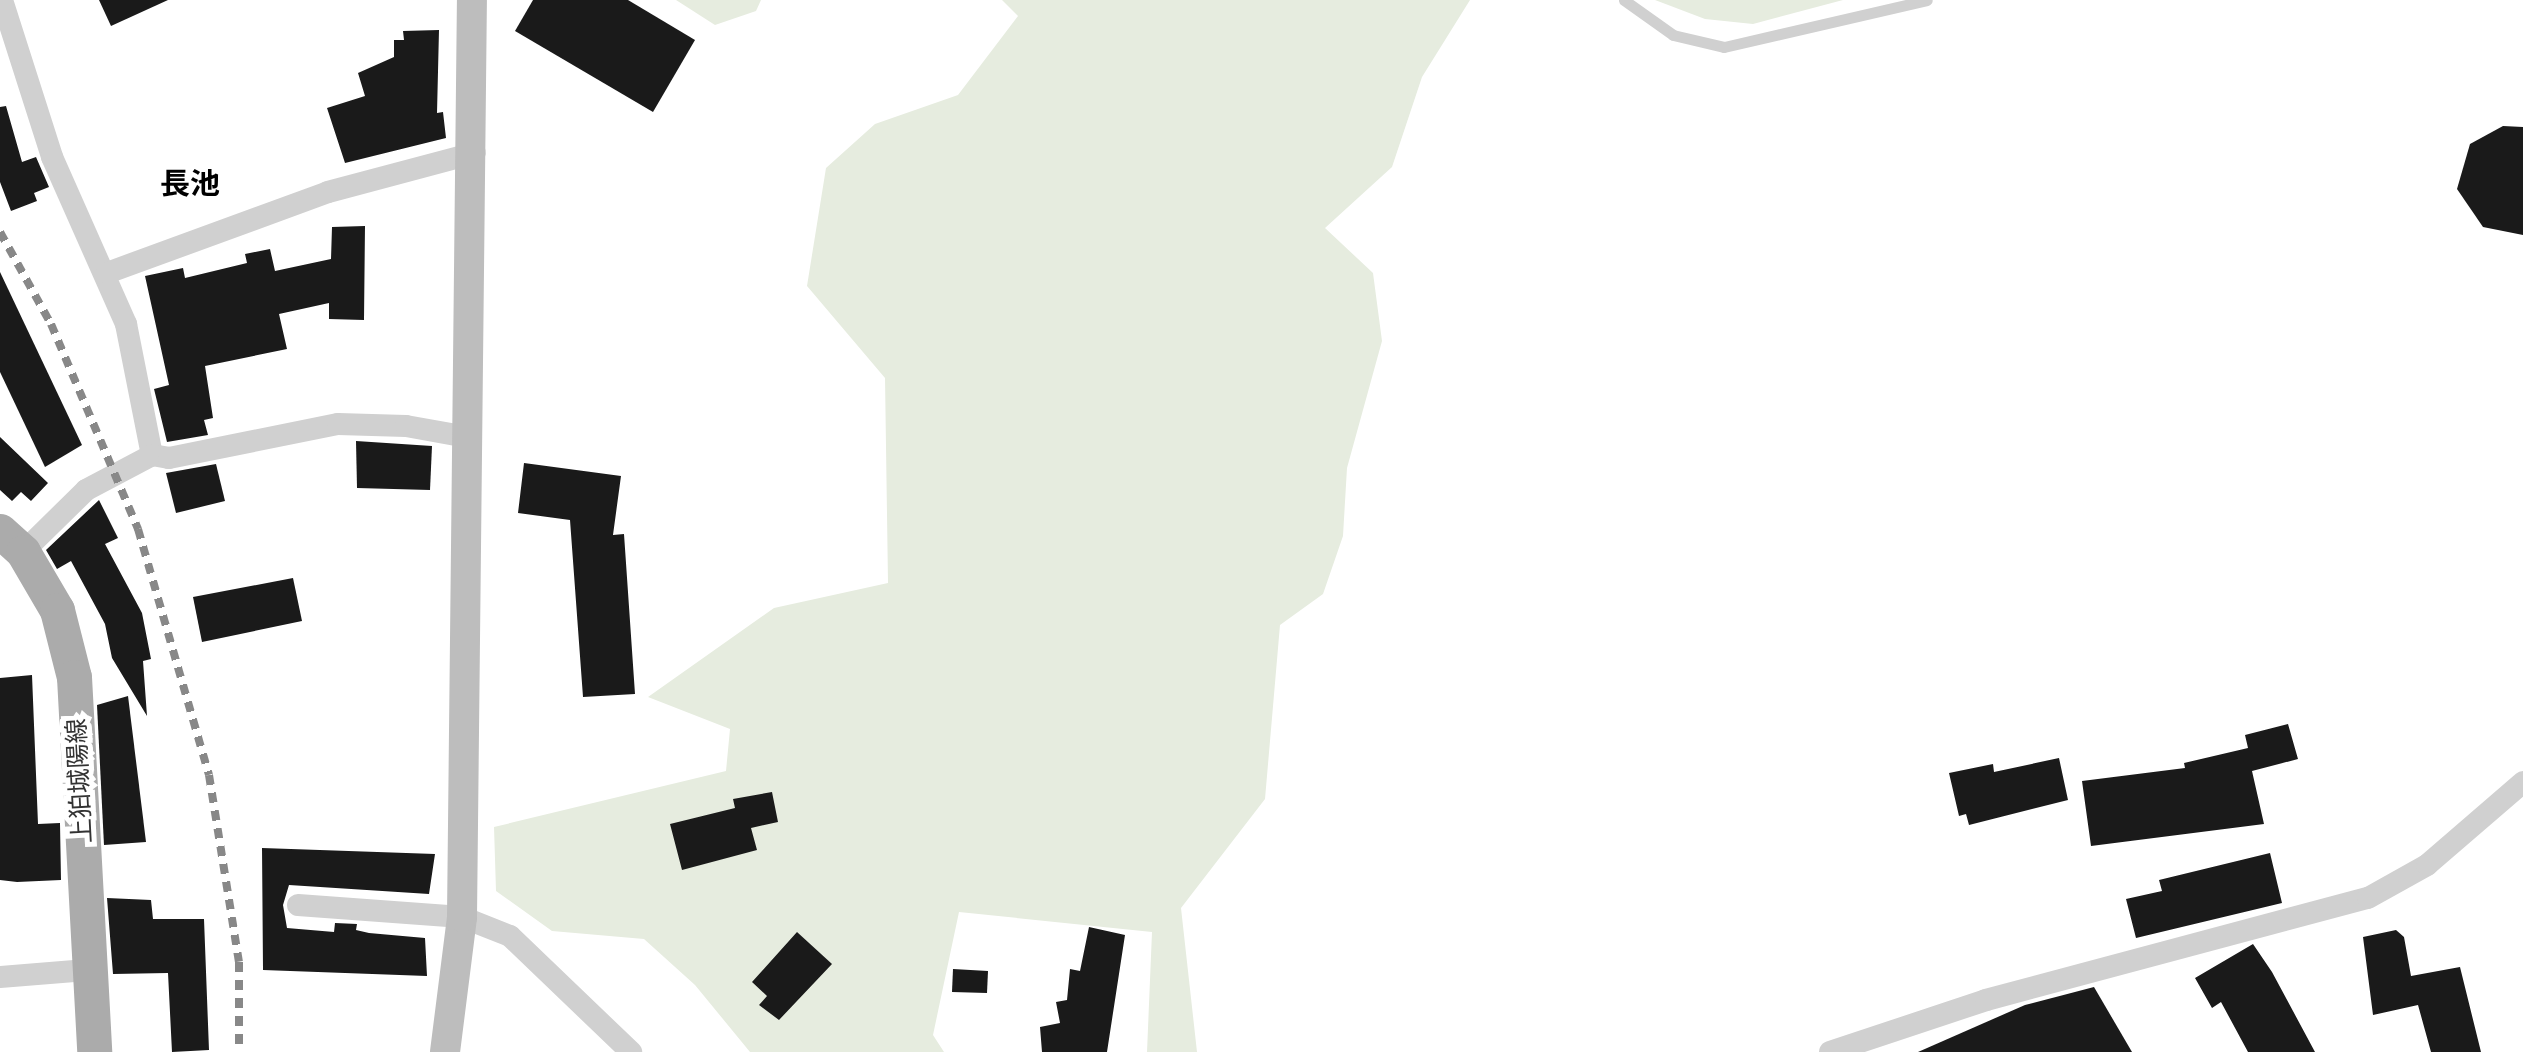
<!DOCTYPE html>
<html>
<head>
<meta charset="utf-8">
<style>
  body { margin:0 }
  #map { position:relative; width:2523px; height:1052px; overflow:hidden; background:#fff; font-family:"Public Sans","Noto Sans JP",sans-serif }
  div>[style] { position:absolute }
  .green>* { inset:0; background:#e6ecdf }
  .building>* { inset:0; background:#1a1a1a }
  .lane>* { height:11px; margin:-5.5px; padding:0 5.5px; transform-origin:5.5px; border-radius:5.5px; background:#d0d0d0 }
  .street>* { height:22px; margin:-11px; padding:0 11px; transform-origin:11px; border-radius:11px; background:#d0d0d0 }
  .secondary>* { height:30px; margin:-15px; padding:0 15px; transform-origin:15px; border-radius:15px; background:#bdbdbd }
  .primary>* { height:35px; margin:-17.5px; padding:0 17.5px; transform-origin:17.5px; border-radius:17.5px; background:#ababab }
  .rail>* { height:8px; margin-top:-4px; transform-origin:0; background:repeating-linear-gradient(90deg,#888 0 10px,transparent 0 18px) }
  span { translate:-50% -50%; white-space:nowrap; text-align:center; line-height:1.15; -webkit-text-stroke:10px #fff; paint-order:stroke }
  .street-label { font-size:25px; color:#333 }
  .quarter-label { font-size:30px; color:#000; font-weight:700 }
</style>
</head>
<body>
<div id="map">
  <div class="green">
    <div style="clip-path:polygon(676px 0,761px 0,756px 11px,715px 25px)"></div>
    <div style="clip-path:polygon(1002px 0,1470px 0,1422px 77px,1392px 167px,1325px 228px,1373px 273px,1382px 341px,1347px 468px,1343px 536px,1323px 594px,1280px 625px,1265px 799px,1181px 908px,1197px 1052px,1147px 1052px,1152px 932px,959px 912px,933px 1035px,944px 1052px,750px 1052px,695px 985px,644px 939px,552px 931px,496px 891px,494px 827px,726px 771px,730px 729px,648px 697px,774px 608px,888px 583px,885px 378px,807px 286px,826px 168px,875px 124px,958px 95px,1018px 16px)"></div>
    <div style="clip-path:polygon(1655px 0,1843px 0,1753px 24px,1705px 19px)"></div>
  </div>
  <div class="building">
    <div style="clip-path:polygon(99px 0,168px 0,111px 26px)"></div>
    <div style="clip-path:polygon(533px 0,628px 0,695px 40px,653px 112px,515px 31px)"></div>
    <div style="clip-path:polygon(439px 30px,437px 113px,443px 112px,446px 138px,345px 163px,327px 108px,365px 96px,358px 73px,394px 57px,394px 40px,404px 40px,403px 31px)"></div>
    <div style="clip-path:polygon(6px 106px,22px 162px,36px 157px,49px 187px,34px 193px,37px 201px,11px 211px,0 182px,0 107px)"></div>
    <div style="clip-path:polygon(2503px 126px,2523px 127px,2523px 235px,2483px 227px,2457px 189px,2470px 144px)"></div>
    <div style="clip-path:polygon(365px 226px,364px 320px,329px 319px,329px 303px,279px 314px,287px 349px,205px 366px,213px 418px,204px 420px,208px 435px,167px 442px,154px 389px,169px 385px,145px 276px,183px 268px,185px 278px,247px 263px,245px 254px,270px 249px,275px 271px,331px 259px,332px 227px)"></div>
    <div style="clip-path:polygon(0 272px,82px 445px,45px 467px,0 372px)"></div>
    <div style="clip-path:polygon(0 437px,48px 483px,31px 501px,21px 492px,12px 501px,0 490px)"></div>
    <div style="clip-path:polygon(356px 441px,432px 446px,430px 490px,357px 488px)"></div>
    <div style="clip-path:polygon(524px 463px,621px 476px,613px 535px,624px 534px,635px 694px,583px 697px,570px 520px,518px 513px)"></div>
    <div style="clip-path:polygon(216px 464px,225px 501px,176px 513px,166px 473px)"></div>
    <div style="clip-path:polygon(99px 500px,118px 538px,105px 544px,142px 613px,151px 659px,143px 661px,147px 716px,112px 658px,105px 624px,71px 561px,57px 569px,46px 550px)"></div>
    <div style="clip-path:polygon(293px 578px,302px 621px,202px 642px,193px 597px)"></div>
    <div style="clip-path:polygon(32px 675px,38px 824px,60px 823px,61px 880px,17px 882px,0 880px,0 678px)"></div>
    <div style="clip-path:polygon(128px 696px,146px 842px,104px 845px,97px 705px)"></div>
    <div style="clip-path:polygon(2288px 724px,2298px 759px,2252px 771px,2264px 824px,2091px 846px,2082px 781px,2185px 768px,2184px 763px,2248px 748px,2245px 735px)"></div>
    <div style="clip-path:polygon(2059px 758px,2068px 800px,1969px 825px,1966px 814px,1959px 816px,1949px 773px,1993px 764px,1994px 772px)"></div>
    <div style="clip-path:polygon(772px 792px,778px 822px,751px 828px,757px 850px,682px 870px,670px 824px,735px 808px,733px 799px)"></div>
    <div style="clip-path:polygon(262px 848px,435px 854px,429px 894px,289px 885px,283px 905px,287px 928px,334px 932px,335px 923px,357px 924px,356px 930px,369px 933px,425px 938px,427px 976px,263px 970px)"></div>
    <div style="clip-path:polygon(2270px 853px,2282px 903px,2136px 938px,2126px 899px,2162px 891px,2159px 880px)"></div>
    <div style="clip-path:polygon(107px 898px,151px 900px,153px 919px,204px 919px,209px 1050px,172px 1052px,168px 973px,113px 974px)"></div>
    <div style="clip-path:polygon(1089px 927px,1125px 935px,1107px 1052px,1042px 1052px,1040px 1027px,1060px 1023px,1056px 1002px,1067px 1000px,1070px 969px,1080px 971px)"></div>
    <div style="clip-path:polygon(2396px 930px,2404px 937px,2411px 976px,2460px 967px,2481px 1052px,2431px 1052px,2418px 1005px,2373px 1015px,2363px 937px)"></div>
    <div style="clip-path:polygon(797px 932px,832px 964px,779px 1020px,759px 1005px,767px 996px,752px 982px)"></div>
    <div style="clip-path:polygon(2253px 944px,2272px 972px,2315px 1052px,2248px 1052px,2221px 1002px,2212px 1008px,2195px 978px)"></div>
    <div style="clip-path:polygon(953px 969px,988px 971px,987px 993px,952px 992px)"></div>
    <div style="clip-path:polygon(2094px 987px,2132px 1052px,1918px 1052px,2025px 1005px)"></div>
  </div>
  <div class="lane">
    <div style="left:1624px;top:0;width:60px;rotate:35.5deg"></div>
    <div style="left:1673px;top:35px;width:52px;rotate:13.2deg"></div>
    <div style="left:1724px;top:47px;width:208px;rotate:-13deg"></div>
  </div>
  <div class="street">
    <div style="left:2px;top:0;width:165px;rotate:72.3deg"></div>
    <div style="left:52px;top:157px;width:183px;rotate:66.1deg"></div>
    <div style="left:126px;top:324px;width:134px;rotate:78.8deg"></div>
    <div style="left:107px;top:273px;width:235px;rotate:-20.1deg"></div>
    <div style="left:328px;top:192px;width:152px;rotate:-14.9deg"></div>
    <div style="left:23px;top:552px;width:88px;rotate:-44.5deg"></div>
    <div style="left:86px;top:490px;width:75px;rotate:-27.9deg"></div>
    <div style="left:152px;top:455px;width:17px;rotate:10deg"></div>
    <div style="left:169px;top:458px;width:172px;rotate:-11.4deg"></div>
    <div style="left:338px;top:424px;width:68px;rotate:1.7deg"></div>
    <div style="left:406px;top:426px;width:63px;rotate:10.1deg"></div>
    <div style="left:298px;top:905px;width:164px;rotate:4.2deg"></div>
    <div style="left:462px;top:917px;width:52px;rotate:21.6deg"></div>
    <div style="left:510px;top:936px;width:168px;rotate:43.8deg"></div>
    <div style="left:0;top:977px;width:87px;rotate:-4.6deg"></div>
    <div style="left:1830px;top:1052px;width:164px;rotate:-18.4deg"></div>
    <div style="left:1986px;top:1000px;width:395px;rotate:-15deg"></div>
    <div style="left:2368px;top:898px;width:68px;rotate:-29.2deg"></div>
    <div style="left:2427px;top:865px;width:127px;rotate:-40.8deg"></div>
  </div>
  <div class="secondary">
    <div style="left:445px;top:1052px;width:136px;rotate:-82.8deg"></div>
    <div style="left:462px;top:917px;width:917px;rotate:-89.38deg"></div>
  </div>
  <div class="primary">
    <div style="left:0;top:531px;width:31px;rotate:42deg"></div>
    <div style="left:23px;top:552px;width:67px;rotate:59.6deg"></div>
    <div style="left:57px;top:610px;width:69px;rotate:75.8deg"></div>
    <div style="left:74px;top:677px;width:376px;rotate:86.9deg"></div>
  </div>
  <div class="rail">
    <div style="left:0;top:232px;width:105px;rotate:61deg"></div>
    <div style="left:51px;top:324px;width:223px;rotate:67deg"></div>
    <div style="left:138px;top:529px;width:256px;rotate:73.9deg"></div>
    <div style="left:209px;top:775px;width:189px;rotate:80.9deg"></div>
    <div style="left:239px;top:962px;width:90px;rotate:90deg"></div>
  </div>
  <div class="street-label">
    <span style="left:79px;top:781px;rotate:-93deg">上狛城陽線</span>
  </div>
  <div class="quarter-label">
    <span style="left:190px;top:183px">長池</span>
  </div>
</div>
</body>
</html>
